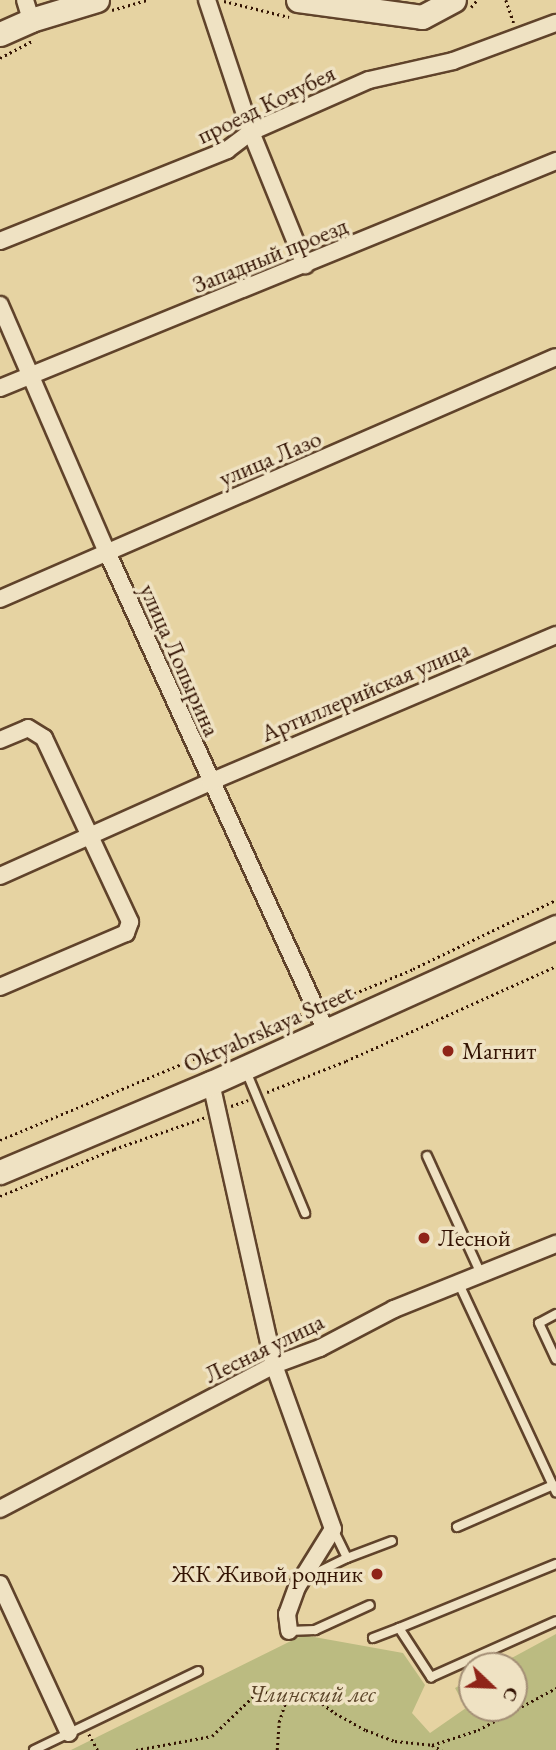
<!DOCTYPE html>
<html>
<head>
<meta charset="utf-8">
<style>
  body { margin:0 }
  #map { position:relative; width:556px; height:1750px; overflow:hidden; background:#e6d3a2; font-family:"EB Garamond",serif }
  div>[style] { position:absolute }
  .green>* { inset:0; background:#bbbb81 }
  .path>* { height:2.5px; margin-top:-1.25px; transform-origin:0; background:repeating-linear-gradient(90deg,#331303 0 2px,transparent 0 5.5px) }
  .roads { filter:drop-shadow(2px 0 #60432b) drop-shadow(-2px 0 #60432b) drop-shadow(0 2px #60432b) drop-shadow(0 -2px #60432b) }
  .lane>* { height:8px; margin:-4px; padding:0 4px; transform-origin:4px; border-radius:4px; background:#efe2c3 }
  .street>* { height:16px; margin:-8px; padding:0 8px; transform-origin:8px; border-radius:8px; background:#efe2c3 }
  .secondary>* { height:23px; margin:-11.5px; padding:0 11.5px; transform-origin:11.5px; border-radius:11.5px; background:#efe2c3 }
  .dots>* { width:19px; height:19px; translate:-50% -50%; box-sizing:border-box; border:4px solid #efe2c3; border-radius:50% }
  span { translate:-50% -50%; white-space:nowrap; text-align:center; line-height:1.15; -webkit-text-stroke:7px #efe2c3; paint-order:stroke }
  .street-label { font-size:24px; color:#331303 }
  .poi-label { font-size:24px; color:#331303 }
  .left { translate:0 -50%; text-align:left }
  .right { translate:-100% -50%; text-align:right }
  .park-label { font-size:24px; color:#5c4529; font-style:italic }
  .north { position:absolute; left:458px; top:1652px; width:70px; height:70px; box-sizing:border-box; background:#efe2c3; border:2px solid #a48f76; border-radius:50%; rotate:113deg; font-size:19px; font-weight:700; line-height:28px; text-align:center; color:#331303 }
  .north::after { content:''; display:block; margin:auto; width:24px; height:32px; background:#8f2418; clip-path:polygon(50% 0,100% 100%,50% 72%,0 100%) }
</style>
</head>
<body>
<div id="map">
  <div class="green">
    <div style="clip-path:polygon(556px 1634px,556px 1750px,71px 1750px,303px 1635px,403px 1653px,425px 1685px,412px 1713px,430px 1733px,466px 1708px,455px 1688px,472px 1679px,472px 1708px,514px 1708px,514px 1666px,497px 1666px)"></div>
  </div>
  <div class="path">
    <div style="left:506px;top:0;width:24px;rotate:71deg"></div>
    <div style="left:224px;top:1px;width:67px;rotate:13.8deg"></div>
    <div style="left:471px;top:7px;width:9px;rotate:-49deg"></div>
    <div style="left:112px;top:10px;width:37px;rotate:-16deg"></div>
    <div style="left:0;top:58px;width:38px;rotate:-28deg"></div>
    <div style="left:329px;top:1004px;width:91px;rotate:-22.6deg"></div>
    <div style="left:413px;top:969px;width:159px;rotate:-25.8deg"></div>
    <div style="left:267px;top:1092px;width:85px;rotate:-21.4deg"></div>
    <div style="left:346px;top:1061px;width:230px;rotate:-24.3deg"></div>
    <div style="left:231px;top:1106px;width:18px;rotate:-19deg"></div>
    <div style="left:0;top:1140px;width:329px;rotate:-22.7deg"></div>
    <div style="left:0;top:1196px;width:123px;rotate:-22.4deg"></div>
    <div style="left:114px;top:1149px;width:97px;rotate:-19.2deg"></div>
    <div style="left:89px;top:1734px;width:18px;rotate:61deg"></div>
    <div style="left:432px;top:1745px;width:11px;rotate:27deg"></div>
    <div style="left:136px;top:1750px;width:77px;rotate:-10.4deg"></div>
    <div style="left:212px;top:1736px;width:66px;rotate:-43.8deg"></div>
    <div style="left:260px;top:1690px;width:28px;rotate:21deg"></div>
    <div style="left:286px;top:1700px;width:24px;rotate:-15deg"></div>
    <div style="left:309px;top:1694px;width:32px;rotate:36deg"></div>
    <div style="left:335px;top:1713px;width:35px;rotate:29deg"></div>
    <div style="left:366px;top:1730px;width:31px;rotate:21deg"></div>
    <div style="left:395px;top:1741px;width:37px;rotate:6deg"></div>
    <div style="left:432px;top:1745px;width:48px;rotate:-18.1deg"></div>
    <div style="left:478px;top:1730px;width:89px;rotate:-28.3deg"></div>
    <div style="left:277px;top:1750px;width:28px;rotate:-86deg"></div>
    <div style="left:279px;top:1722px;width:23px;rotate:-72deg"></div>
  </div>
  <div class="roads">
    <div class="lane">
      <div style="left:246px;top:1071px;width:154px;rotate:67.4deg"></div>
      <div style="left:427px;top:1156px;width:130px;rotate:65.4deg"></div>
      <div style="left:459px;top:1284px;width:230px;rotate:65deg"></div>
      <div style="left:556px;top:1314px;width:19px;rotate:152deg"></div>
      <div style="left:539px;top:1323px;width:40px;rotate:65deg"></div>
      <div style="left:457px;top:1527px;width:105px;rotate:-23.6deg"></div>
      <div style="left:333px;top:1529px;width:32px;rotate:64deg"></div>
      <div style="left:347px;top:1558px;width:48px;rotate:-20.7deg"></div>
      <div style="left:556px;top:1564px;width:170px;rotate:157.8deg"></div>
      <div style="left:399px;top:1628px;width:59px;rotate:56.9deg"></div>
      <div style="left:431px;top:1677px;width:137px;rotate:-24.1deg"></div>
      <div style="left:320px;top:1571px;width:30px;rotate:-26deg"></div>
      <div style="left:289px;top:1631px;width:26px;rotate:-2deg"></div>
      <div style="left:315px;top:1630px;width:60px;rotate:-24.4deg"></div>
      <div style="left:373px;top:1638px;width:28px;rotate:-21deg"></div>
      <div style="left:34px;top:1750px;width:182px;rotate:-25.7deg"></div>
    </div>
    <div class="street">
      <div style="left:25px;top:0;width:21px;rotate:73deg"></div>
      <div style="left:207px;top:0;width:139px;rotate:71.6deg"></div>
      <div style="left:251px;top:132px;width:144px;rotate:67.9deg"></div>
      <div style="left:0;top:241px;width:245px;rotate:-21.8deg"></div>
      <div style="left:227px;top:150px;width:30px;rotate:-37deg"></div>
      <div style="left:251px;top:132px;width:129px;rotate:-23.8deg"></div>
      <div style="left:369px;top:80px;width:86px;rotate:-12.7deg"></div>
      <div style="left:453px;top:61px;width:110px;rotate:-20.3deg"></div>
      <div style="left:0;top:305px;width:269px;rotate:66.6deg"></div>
      <div style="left:107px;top:552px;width:527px;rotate:65.43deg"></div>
      <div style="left:0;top:388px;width:601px;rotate:-22.21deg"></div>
      <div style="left:0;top:599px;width:606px;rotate:-23.52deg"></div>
      <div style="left:0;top:740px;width:30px;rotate:-23deg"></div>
      <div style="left:28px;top:728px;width:19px;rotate:32deg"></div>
      <div style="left:44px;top:738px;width:203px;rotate:64.9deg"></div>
      <div style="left:130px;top:922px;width:12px;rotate:110deg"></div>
      <div style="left:126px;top:933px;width:137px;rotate:156.8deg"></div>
      <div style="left:0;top:876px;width:230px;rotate:-24.1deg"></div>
      <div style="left:210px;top:782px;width:376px;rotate:-23deg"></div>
      <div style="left:211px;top:1083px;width:289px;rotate:77.4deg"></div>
      <div style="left:274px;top:1365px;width:174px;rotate:70.2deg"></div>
      <div style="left:333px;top:1529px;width:68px;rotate:121.8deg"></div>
      <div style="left:297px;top:1587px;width:29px;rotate:110deg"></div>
      <div style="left:287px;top:1614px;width:17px;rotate:83deg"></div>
      <div style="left:0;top:1509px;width:310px;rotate:-27.7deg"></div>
      <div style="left:274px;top:1365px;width:49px;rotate:-20.3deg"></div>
      <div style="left:320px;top:1348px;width:84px;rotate:-27.8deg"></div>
      <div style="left:394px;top:1309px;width:175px;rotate:-21.9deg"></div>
      <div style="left:0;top:1584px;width:164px;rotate:65.2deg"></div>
    </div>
    <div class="secondary">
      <div style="left:298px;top:0;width:125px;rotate:7.8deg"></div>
      <div style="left:422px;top:17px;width:36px;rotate:-28deg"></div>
      <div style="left:0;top:34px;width:34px;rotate:-24deg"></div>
      <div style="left:31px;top:20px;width:69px;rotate:-16.9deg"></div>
      <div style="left:0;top:1172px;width:229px;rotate:-22.9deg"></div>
      <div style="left:211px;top:1083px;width:379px;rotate:-24.3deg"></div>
    </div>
  </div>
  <div class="dots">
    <div style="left:448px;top:1051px;background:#8f2418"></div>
    <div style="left:424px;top:1238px;background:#8f2418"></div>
    <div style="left:377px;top:1574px;background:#8f2418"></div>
  </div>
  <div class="street-label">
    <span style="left:266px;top:104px;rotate:-26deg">проезд Кочубея</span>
    <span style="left:270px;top:255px;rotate:-22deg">Западный проезд</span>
    <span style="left:270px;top:458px;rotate:-23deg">улица Лазо</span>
    <span style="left:180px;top:660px;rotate:66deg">улица Лопырина</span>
    <span style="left:365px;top:691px;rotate:-23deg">Артиллерийская улица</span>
    <span style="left:268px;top:1028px;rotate:-24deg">Oktyabrskaya Street</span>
    <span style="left:264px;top:1348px;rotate:-26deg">Лесная улица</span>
  </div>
  <div class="poi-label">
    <span class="left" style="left:462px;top:1051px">Магнит</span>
    <span class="left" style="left:438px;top:1238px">Лесной</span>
    <span class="right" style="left:363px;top:1574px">ЖК Живой родник</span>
  </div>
  <div class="park-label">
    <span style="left:312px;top:1694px">Члинский лес</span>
  </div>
  <div class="north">С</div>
</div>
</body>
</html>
